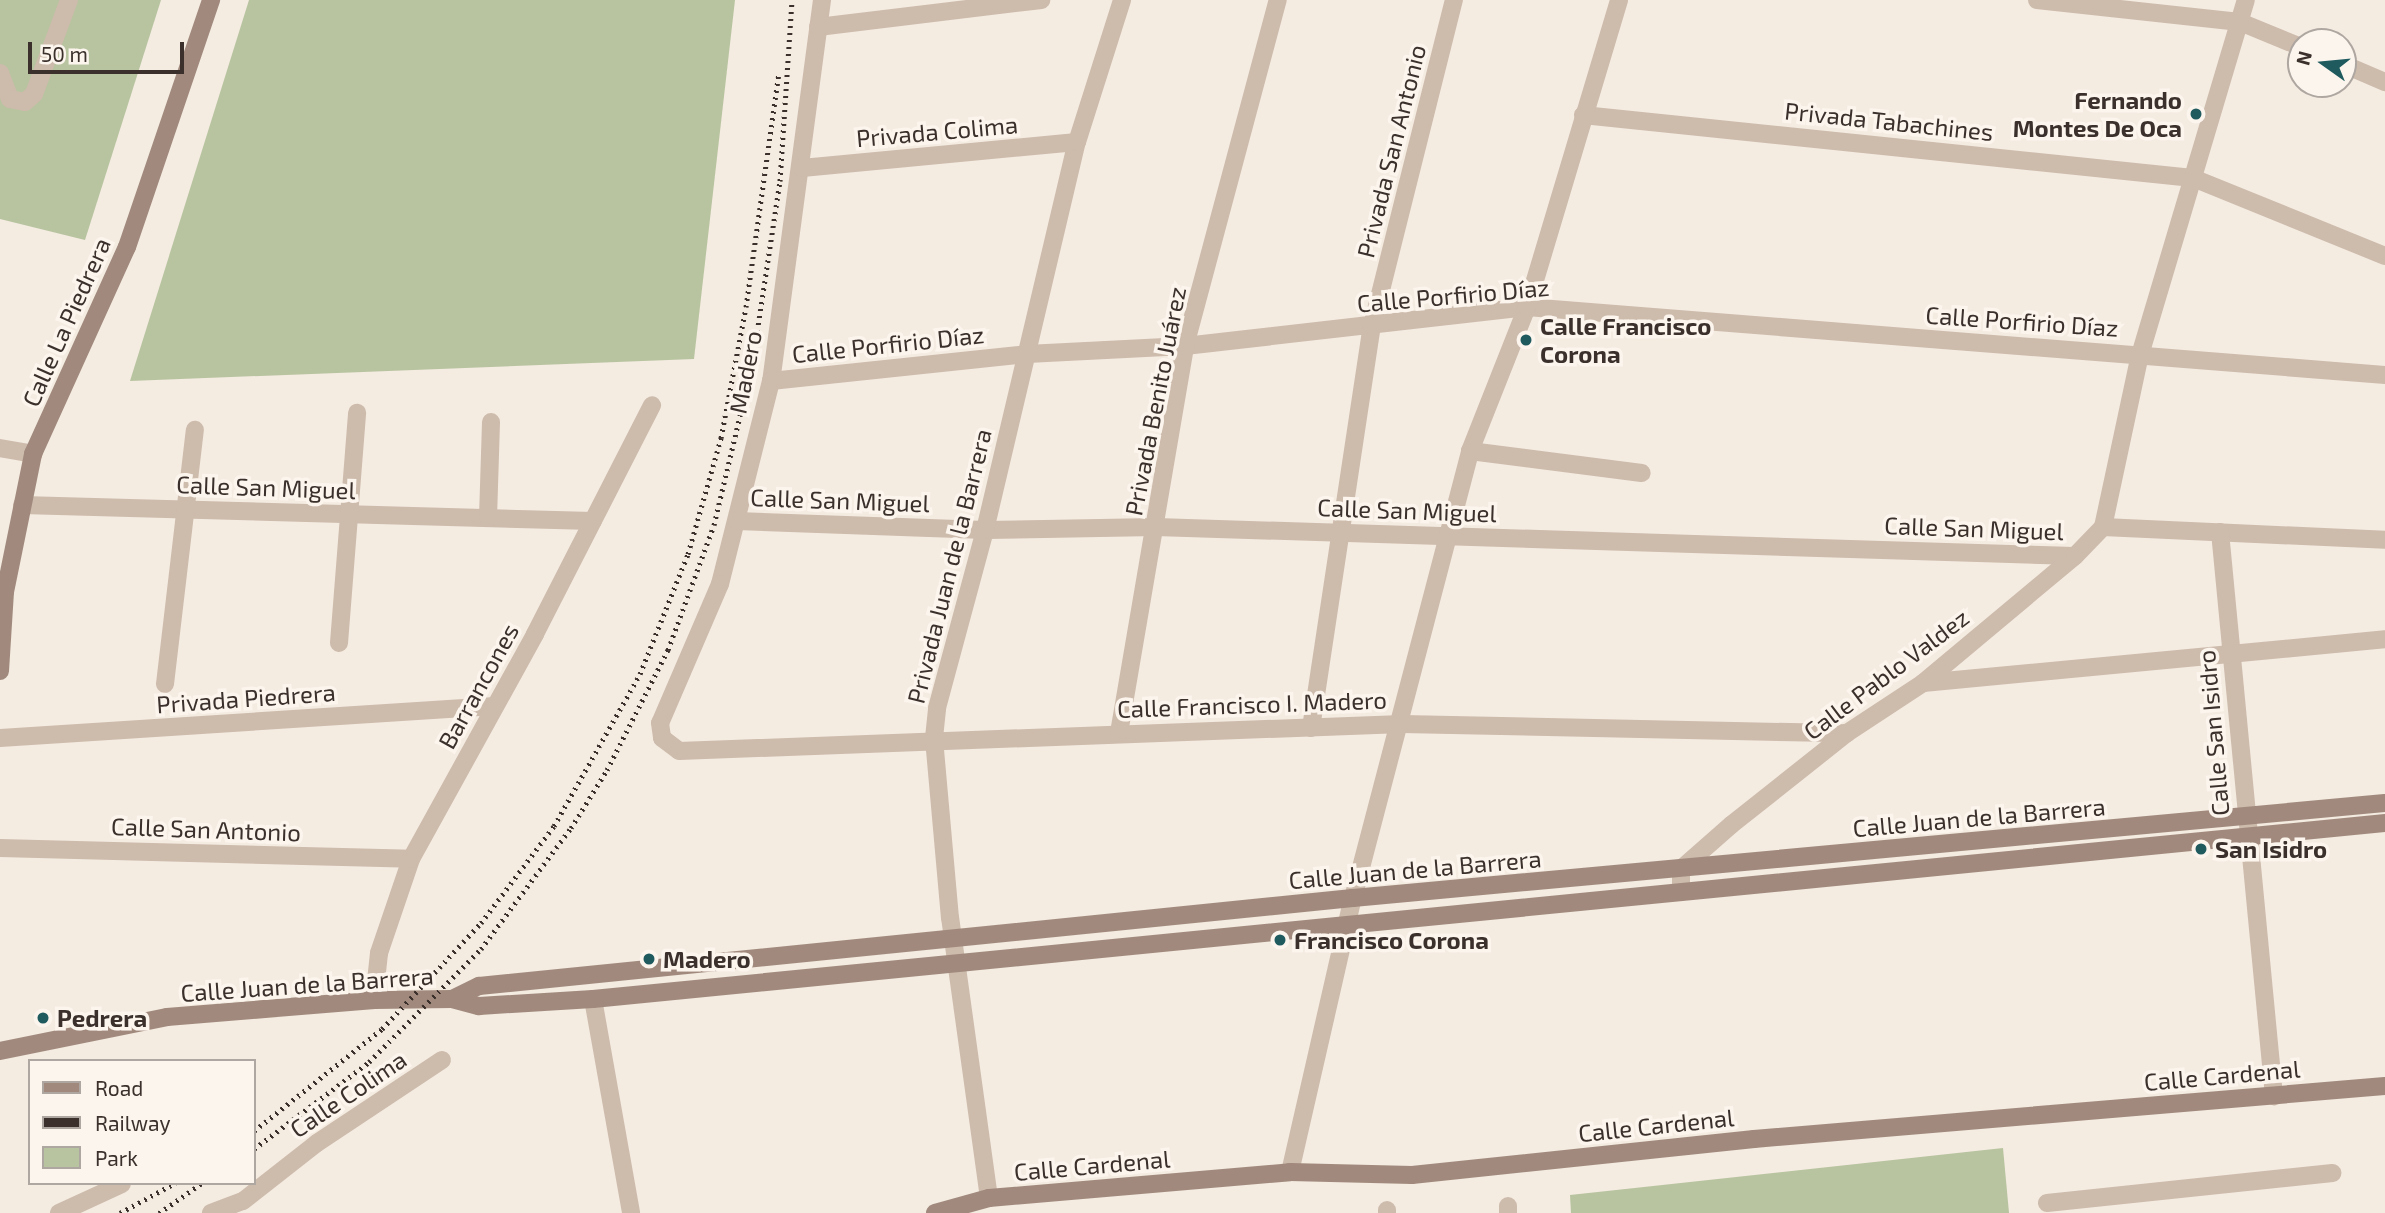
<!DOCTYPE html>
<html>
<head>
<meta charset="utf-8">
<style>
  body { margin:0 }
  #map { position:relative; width:2385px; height:1213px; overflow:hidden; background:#f4ebe1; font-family:"Exo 2",sans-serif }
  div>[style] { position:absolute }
  .green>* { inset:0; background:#b8c4a0 }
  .street>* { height:18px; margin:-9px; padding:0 9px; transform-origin:9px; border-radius:9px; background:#cdbbac }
  .secondary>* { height:18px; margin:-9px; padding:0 9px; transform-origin:9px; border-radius:9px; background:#a18a7d }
  .rail>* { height:5px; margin-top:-2.5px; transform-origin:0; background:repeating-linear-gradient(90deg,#3b302b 0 2px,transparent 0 7px) }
  .dots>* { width:19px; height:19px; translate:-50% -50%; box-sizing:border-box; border:4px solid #fbf5ee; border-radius:50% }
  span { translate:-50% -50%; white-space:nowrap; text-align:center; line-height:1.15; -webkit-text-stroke:7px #fbf5ee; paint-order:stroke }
  .poi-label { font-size:24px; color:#3b302b; font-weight:700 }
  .right { translate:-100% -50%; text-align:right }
  .left { translate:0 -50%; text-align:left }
  .street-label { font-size:24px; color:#3b302b }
  .legend { position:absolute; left:28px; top:1059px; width:228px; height:126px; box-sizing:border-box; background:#fbf5ee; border:2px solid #aea6a0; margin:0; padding:9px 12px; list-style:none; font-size:21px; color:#3b302b }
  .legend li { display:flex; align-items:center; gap:14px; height:35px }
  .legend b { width:35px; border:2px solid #aea6a0 }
  .north { position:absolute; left:2287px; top:28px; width:70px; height:70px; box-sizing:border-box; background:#fbf5ee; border:2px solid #aea6a0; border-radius:50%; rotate:285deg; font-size:19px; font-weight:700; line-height:28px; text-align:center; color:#3b302b }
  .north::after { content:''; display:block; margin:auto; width:24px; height:32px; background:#1f5a5e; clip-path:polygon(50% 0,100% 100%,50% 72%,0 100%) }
  .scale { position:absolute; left:28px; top:42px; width:156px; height:32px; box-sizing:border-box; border:4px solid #3b302b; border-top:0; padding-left:9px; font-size:21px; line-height:24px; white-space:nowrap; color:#3b302b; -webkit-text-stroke:5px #fbf5ee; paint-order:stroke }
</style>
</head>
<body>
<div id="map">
  <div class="green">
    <div style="clip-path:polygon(0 0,161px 0,85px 240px,0 219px)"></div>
    <div style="clip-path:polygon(249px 0,735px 0,694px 359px,130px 381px)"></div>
    <div style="clip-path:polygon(2003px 1148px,2009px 1213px,1571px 1213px,1570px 1195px)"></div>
  </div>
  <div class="street">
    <div style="left:822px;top:0;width:384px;rotate:97.6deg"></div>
    <div style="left:771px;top:381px;width:209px;rotate:104.1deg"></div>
    <div style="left:720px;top:584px;width:151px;rotate:113.3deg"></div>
    <div style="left:660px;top:723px;width:15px;rotate:82deg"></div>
    <div style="left:662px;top:738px;width:21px;rotate:37deg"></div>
    <div style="left:679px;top:751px;width:724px;rotate:-2.14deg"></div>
    <div style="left:1402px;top:724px;width:445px;rotate:1.2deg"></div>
    <div style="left:2037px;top:0;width:204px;rotate:6.2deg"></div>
    <div style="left:2240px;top:22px;width:66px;rotate:22.3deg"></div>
    <div style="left:818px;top:27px;width:225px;rotate:-6.9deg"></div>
    <div style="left:2343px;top:64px;width:46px;rotate:23.2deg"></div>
    <div style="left:0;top:73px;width:28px;rotate:69deg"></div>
    <div style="left:10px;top:99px;width:15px;rotate:11deg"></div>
    <div style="left:25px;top:102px;width:12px;rotate:-42deg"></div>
    <div style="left:34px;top:94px;width:100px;rotate:-69.6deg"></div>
    <div style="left:1583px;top:115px;width:613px;rotate:5.9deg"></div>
    <div style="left:2193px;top:178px;width:207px;rotate:22.1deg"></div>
    <div style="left:802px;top:168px;width:276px;rotate:-5.4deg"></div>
    <div style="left:771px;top:381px;width:257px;rotate:-6deg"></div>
    <div style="left:1027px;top:354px;width:158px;rotate:-2.9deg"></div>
    <div style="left:1185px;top:346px;width:344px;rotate:-6.5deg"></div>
    <div style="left:1527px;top:307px;width:861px;rotate:4.53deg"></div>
    <div style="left:0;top:448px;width:34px;rotate:10deg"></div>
    <div style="left:1470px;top:451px;width:173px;rotate:7.3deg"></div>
    <div style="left:22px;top:505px;width:571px;rotate:1.61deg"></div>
    <div style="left:488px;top:518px;width:96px;rotate:-88.2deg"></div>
    <div style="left:737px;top:521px;width:248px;rotate:2.1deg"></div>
    <div style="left:985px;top:530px;width:171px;rotate:-1deg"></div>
    <div style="left:1156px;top:527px;width:919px;rotate:1.81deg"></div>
    <div style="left:2103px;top:527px;width:282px;rotate:2.6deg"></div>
    <div style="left:2220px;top:532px;width:567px;rotate:84.53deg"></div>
    <div style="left:339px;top:643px;width:231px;rotate:-85.5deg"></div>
    <div style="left:1923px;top:683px;width:464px;rotate:-5.4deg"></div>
    <div style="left:165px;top:684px;width:256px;rotate:-83.3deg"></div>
    <div style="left:1311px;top:728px;width:407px;rotate:-81.4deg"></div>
    <div style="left:1372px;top:326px;width:336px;rotate:-75.9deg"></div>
    <div style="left:1119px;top:733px;width:393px;rotate:-80.3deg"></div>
    <div style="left:1185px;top:346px;width:358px;rotate:-75deg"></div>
    <div style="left:0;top:738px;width:496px;rotate:-3.7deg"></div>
    <div style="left:0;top:848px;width:411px;rotate:1.5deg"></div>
    <div style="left:1681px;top:892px;width:23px;rotate:-90deg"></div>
    <div style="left:1681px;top:869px;width:67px;rotate:-41.3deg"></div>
    <div style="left:1731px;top:825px;width:148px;rotate:-38.4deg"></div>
    <div style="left:1847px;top:733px;width:91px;rotate:-33.3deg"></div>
    <div style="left:1923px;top:683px;width:198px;rotate:-39.9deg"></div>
    <div style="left:2075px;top:556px;width:40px;rotate:-46deg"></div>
    <div style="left:2103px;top:527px;width:176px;rotate:-77.9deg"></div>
    <div style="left:2140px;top:355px;width:370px;rotate:-73.4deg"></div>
    <div style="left:593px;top:999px;width:217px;rotate:79.9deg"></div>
    <div style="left:374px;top:1000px;width:47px;rotate:-83.9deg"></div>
    <div style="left:379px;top:953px;width:99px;rotate:-71.2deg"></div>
    <div style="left:411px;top:859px;width:257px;rotate:-61.1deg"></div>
    <div style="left:535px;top:634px;width:257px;rotate:-62.9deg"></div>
    <div style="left:1290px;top:1172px;width:281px;rotate:-77.1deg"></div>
    <div style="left:1353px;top:898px;width:462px;rotate:-75.3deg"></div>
    <div style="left:1470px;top:451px;width:155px;rotate:-68.4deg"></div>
    <div style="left:1527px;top:307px;width:320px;rotate:-73.3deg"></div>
    <div style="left:989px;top:1198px;width:283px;rotate:-97.9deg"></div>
    <div style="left:950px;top:918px;width:181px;rotate:-95.1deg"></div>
    <div style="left:934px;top:738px;width:30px;rotate:-84deg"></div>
    <div style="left:937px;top:708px;width:184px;rotate:-74.9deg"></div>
    <div style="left:985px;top:530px;width:399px;rotate:-76.7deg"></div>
    <div style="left:1077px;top:142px;width:149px;rotate:-72.4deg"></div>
    <div style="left:2047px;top:1203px;width:287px;rotate:-6deg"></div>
    <div style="left:1508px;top:1206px;width:7px;rotate:90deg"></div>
    <div style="left:1387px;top:1210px;width:3px;rotate:90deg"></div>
    <div style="left:59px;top:1213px;width:69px;rotate:-24.7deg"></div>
    <div style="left:211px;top:1213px;width:34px;rotate:-21deg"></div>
    <div style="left:243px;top:1201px;width:94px;rotate:-38.1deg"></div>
    <div style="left:317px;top:1143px;width:150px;rotate:-33.6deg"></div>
  </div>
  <div class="secondary">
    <div style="left:0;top:671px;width:79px;rotate:-86.4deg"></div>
    <div style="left:5px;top:592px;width:141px;rotate:-78.5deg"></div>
    <div style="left:33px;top:454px;width:227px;rotate:-65.6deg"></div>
    <div style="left:127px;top:247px;width:261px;rotate:-71.2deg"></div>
    <div style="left:452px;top:999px;width:30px;rotate:-26deg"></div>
    <div style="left:479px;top:986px;width:878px;rotate:-5.75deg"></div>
    <div style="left:1353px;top:898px;width:1036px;rotate:-5.26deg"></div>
    <div style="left:0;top:1051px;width:170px;rotate:-11.5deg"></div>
    <div style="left:167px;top:1017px;width:208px;rotate:-4.7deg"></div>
    <div style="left:374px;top:1000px;width:78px;rotate:-0.7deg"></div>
    <div style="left:452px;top:999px;width:28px;rotate:15deg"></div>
    <div style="left:479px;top:1006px;width:114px;rotate:-3.5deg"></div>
    <div style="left:593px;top:999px;width:1801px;rotate:-5.61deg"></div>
    <div style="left:935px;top:1213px;width:56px;rotate:-15.5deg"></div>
    <div style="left:989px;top:1198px;width:302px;rotate:-4.9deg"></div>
    <div style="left:1290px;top:1172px;width:122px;rotate:1.4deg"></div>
    <div style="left:1412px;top:1175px;width:344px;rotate:-6deg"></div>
    <div style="left:1754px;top:1139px;width:633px;rotate:-4.8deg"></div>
  </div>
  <div class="rail">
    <div style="left:254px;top:1131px;width:164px;rotate:-38.6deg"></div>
    <div style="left:382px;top:1029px;width:145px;rotate:-47deg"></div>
    <div style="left:481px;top:923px;width:121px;rotate:-53deg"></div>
    <div style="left:554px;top:826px;width:175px;rotate:-60.5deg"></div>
    <div style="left:640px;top:674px;width:129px;rotate:-68.2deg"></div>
    <div style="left:688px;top:554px;width:121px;rotate:-74.1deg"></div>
    <div style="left:721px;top:438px;width:133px;rotate:-79.2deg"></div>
    <div style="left:746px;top:307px;width:236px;rotate:-82deg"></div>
    <div style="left:254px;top:1149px;width:144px;rotate:-37.1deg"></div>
    <div style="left:369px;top:1062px;width:159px;rotate:-45.3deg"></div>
    <div style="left:481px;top:949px;width:151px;rotate:-53.4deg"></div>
    <div style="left:571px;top:828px;width:68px;rotate:-58.2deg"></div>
    <div style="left:607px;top:770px;width:135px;rotate:-63.1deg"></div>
    <div style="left:668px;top:650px;width:133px;rotate:-69.8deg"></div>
    <div style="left:714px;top:525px;width:163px;rotate:-76.6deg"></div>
    <div style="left:752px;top:366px;width:187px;rotate:-81.4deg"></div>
    <div style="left:780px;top:181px;width:181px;rotate:-86.2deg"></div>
    <div style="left:120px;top:1213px;width:63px;rotate:-28.6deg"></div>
    <div style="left:159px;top:1213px;width:52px;rotate:-34.9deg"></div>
  </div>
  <div class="dots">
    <div style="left:2196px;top:114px;background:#1f5a5e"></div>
    <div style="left:1526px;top:340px;background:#1f5a5e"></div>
    <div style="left:2201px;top:849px;background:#1f5a5e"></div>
    <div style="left:1280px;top:940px;background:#1f5a5e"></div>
    <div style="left:649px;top:959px;background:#1f5a5e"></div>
    <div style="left:43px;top:1018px;background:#1f5a5e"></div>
  </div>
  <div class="poi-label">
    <span class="right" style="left:2182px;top:114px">Fernando<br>Montes De Oca</span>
    <span class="left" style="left:1540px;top:340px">Calle Francisco<br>Corona</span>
    <span class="left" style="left:2215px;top:849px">San Isidro</span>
    <span class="left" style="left:1294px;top:940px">Francisco Corona</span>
    <span class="left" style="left:663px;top:959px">Madero</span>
    <span class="left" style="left:57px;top:1018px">Pedrera</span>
  </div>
  <div class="street-label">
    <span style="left:1889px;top:121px;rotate:6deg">Privada Tabachines</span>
    <span style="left:937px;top:131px;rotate:-5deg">Privada Colima</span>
    <span style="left:1391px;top:151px;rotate:-76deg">Privada San Antonio</span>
    <span style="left:1453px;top:295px;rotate:-5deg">Calle Porfirio Díaz</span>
    <span style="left:2022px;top:321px;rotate:4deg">Calle Porfirio Díaz</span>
    <span style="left:66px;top:322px;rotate:-66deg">Calle La Piedrera</span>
    <span style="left:888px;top:344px;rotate:-6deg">Calle Porfirio Díaz</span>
    <span style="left:745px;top:372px;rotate:-79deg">Madero</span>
    <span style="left:1155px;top:401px;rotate:-79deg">Privada Benito Juárez</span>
    <span style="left:266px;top:487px;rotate:2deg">Calle San Miguel</span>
    <span style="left:840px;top:500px;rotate:2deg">Calle San Miguel</span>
    <span style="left:1407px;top:510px;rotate:2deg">Calle San Miguel</span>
    <span style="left:1974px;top:528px;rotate:2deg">Calle San Miguel</span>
    <span style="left:949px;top:566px;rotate:-76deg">Privada Juan de la Barrera</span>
    <span style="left:1886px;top:674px;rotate:-37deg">Calle Pablo Valdez</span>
    <span style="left:478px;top:686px;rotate:-61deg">Barrancones</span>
    <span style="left:246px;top:698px;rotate:-4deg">Privada Piedrera</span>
    <span style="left:1252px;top:704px;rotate:-2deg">Calle Francisco I. Madero</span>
    <span style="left:2213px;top:733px;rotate:-95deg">Calle San Isidro</span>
    <span style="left:1979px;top:817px;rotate:-5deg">Calle Juan de la Barrera</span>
    <span style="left:206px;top:829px;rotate:2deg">Calle San Antonio</span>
    <span style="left:1415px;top:869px;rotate:-5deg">Calle Juan de la Barrera</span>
    <span style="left:307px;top:984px;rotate:-4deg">Calle Juan de la Barrera</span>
    <span style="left:2222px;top:1075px;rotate:-5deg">Calle Cardenal</span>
    <span style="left:348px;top:1094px;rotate:-34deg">Calle Colima</span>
    <span style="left:1656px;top:1125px;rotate:-6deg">Calle Cardenal</span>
    <span style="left:1092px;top:1165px;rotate:-5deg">Calle Cardenal</span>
  </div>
  <ul class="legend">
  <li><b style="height:9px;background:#a18a7d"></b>Road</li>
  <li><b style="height:9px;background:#3b302b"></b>Railway</li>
  <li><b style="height:19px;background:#b8c4a0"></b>Park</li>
  </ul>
  <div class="north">N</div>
  <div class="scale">50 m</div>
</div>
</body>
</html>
